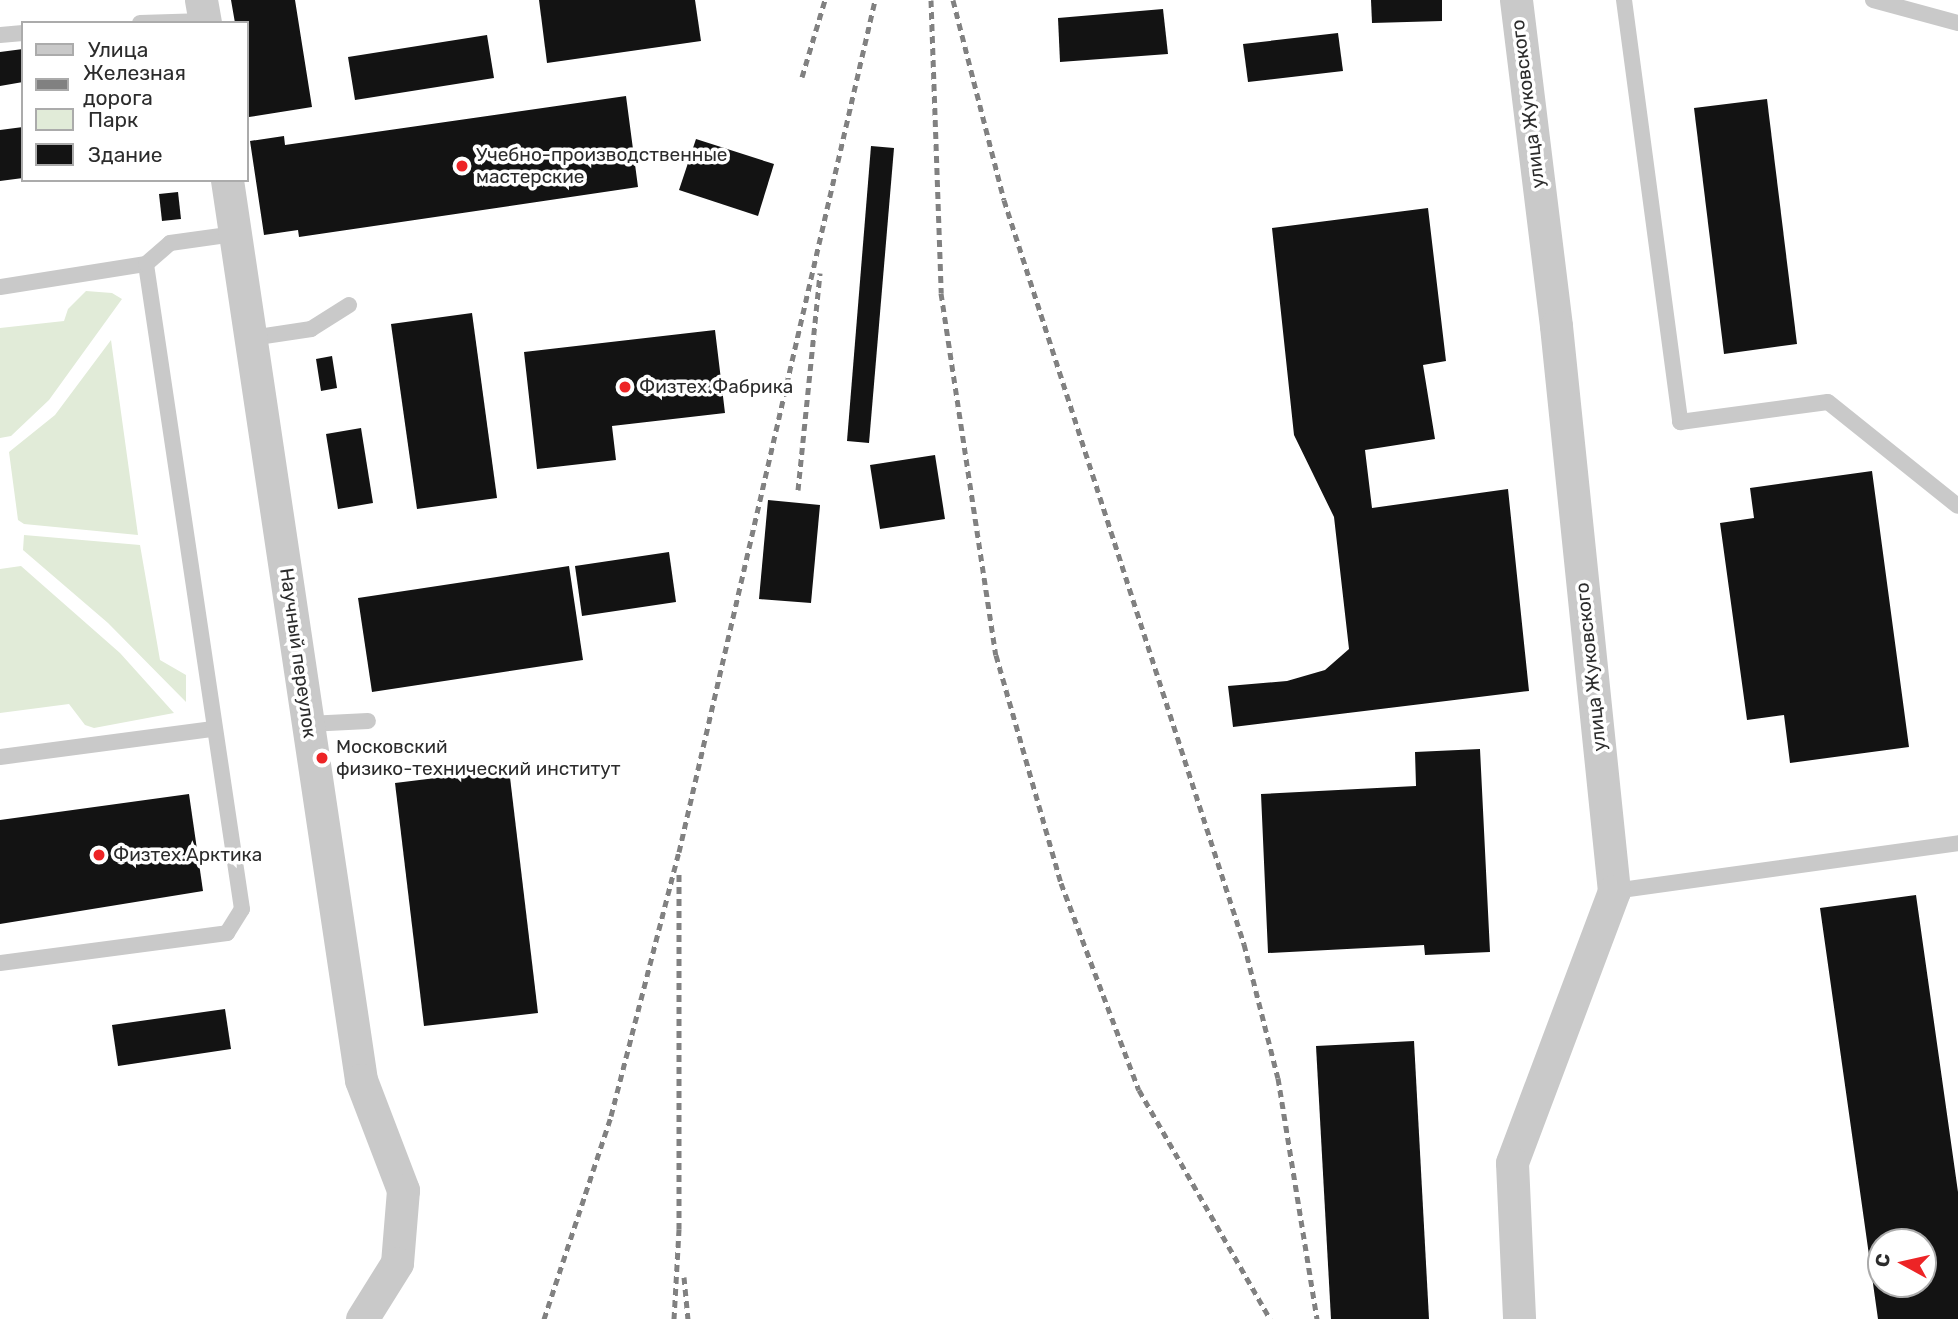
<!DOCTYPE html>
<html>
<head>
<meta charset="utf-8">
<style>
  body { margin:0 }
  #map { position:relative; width:1958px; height:1319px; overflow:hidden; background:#fff; font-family:Rubik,sans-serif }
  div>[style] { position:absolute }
  .green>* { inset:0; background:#e1ebd8 }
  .building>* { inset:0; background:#131313 }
  .lane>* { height:16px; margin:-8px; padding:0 8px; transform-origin:8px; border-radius:8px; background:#c9c9c9 }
  .street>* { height:33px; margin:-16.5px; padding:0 16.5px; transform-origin:16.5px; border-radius:16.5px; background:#c9c9c9 }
  .rail>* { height:5px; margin-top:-2.5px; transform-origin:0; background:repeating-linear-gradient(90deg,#818181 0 7px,transparent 0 12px) }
  .dots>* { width:19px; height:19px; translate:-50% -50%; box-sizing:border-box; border:4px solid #fff; border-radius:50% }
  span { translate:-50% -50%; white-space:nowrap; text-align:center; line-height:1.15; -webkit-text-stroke:7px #fff; paint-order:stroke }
  .street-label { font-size:19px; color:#2c2c2c }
  .poi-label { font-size:19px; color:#2c2c2c }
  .left { translate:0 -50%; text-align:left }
  .legend { position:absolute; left:21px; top:21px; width:228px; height:161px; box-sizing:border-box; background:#fff; border:2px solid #ababab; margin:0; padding:9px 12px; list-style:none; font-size:21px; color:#2c2c2c }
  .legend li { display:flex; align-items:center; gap:14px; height:35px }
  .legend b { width:35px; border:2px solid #ababab }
  .north { position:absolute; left:1867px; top:1228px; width:70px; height:70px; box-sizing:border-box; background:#fff; border:2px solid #ababab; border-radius:50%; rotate:278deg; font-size:19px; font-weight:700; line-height:28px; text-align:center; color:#2c2c2c }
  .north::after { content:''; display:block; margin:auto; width:24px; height:32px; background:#ed2426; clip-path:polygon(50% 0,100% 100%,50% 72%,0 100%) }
</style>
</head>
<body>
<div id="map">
  <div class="green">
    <div style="clip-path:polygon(86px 291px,112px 293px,122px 299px,49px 400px,11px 436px,0 438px,0 328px,64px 321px,68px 309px)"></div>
    <div style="clip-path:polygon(111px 340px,138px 535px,24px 524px,18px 520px,9px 452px,55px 415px)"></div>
    <div style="clip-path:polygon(24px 535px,140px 545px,160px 660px,186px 675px,186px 702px,108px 623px,23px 550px)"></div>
    <div style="clip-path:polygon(21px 566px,120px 653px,174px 713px,94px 728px,85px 725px,69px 704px,0 713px,0 569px)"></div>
  </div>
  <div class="building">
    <div style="clip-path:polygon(231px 0,295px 0,312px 107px,249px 117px,247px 23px,235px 23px)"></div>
    <div style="clip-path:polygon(539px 0,695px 0,701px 41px,547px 63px)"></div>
    <div style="clip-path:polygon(1371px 0,1442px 0,1442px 21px,1372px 23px)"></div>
    <div style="clip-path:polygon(1163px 9px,1168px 54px,1060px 62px,1058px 18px)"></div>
    <div style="clip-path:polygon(1338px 33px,1343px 71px,1248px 82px,1243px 44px)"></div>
    <div style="clip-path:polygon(487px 35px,494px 78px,355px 100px,348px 57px)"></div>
    <div style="clip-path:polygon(23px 49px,23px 82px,0 86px,0 52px)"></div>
    <div style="clip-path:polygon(626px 96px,638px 187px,299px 237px,298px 230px,264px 235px,250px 141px,284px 136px,285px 145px)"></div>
    <div style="clip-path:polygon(1767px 99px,1797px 344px,1724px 354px,1694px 108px)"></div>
    <div style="clip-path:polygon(23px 127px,23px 178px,0 181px,0 130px)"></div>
    <div style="clip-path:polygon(696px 139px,774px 164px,758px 216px,679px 190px)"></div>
    <div style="clip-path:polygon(871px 146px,894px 148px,869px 443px,847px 441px)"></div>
    <div style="clip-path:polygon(178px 192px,181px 219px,162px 221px,159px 194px)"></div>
    <div style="clip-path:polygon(1428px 208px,1446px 361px,1423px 365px,1435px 439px,1365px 450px,1372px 508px,1508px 489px,1529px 691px,1233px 727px,1228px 686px,1287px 681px,1325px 670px,1349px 649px,1334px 517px,1294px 435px,1272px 228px)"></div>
    <div style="clip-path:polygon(472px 313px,497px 498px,417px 509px,391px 324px)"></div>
    <div style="clip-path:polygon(715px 330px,725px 413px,612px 426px,616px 460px,537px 469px,524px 352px)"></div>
    <div style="clip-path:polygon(332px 356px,337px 388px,321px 391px,316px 359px)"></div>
    <div style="clip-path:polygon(361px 428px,373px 503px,338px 509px,326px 434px)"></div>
    <div style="clip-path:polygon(935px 455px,945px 519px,880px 529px,870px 465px)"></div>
    <div style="clip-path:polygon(1872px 471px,1909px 747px,1790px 763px,1784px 715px,1747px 720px,1720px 523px,1754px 518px,1750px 488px)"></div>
    <div style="clip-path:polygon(768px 500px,820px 505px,811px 603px,759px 599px)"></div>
    <div style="clip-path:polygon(669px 552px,676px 602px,582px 616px,575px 566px)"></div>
    <div style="clip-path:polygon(569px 566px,583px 660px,372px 692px,358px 598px)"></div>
    <div style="clip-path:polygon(1480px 749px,1490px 952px,1425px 955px,1424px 945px,1268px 953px,1261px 794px,1416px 786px,1415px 752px)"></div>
    <div style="clip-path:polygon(509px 769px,538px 1013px,424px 1026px,395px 783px)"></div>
    <div style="clip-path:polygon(189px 794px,203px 891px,0 924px,0 820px)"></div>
    <div style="clip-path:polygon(evenodd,1916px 895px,1958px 1192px,1958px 1319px,1878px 1319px,1820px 908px,1916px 895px,1881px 1242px,1923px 1242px,1923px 1284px,1881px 1284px,1881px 1242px)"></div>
    <div style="clip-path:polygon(225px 1009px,231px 1049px,118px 1066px,112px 1025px)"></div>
    <div style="clip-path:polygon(1414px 1041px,1429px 1319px,1331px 1319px,1316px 1046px)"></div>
  </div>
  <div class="lane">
    <div style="left:1624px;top:0;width:426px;rotate:82.4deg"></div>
    <div style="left:1680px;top:422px;width:149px;rotate:-7.7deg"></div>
    <div style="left:1828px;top:402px;width:166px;rotate:38.7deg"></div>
    <div style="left:1873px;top:0;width:88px;rotate:15.1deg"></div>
    <div style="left:140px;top:23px;width:65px;rotate:-1.8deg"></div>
    <div style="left:0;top:35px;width:23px;rotate:-5deg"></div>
    <div style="left:0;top:287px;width:148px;rotate:-9deg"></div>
    <div style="left:251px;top:338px;width:61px;rotate:-8.5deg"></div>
    <div style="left:311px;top:329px;width:45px;rotate:-32.3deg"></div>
    <div style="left:308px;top:724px;width:60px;rotate:-2.9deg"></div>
    <div style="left:0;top:757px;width:215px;rotate:-7.5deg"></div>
    <div style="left:1614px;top:891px;width:347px;rotate:-7.9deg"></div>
    <div style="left:0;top:963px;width:229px;rotate:-7.5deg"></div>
    <div style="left:227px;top:933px;width:28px;rotate:-58deg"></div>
    <div style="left:242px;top:909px;width:652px;rotate:-98.47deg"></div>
    <div style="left:146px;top:264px;width:32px;rotate:-41deg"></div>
    <div style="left:170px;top:243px;width:66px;rotate:-7.9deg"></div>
  </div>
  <div class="street">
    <div style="left:201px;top:0;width:23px;rotate:80deg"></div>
    <div style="left:1516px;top:0;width:328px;rotate:83deg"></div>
    <div style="left:1556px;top:326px;width:568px;rotate:84.14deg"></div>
    <div style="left:1614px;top:891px;width:290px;rotate:110.6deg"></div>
    <div style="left:1512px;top:1163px;width:156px;rotate:87.4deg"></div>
    <div style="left:227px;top:180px;width:910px;rotate:81.53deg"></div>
    <div style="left:361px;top:1080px;width:118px;rotate:69.1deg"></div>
    <div style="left:403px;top:1190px;width:73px;rotate:94.7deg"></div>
    <div style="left:397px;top:1263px;width:66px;rotate:122deg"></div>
  </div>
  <div class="rail">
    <div style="left:931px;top:0;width:293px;rotate:88deg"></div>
    <div style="left:941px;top:293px;width:366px;rotate:81.4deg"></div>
    <div style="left:996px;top:655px;width:237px;rotate:74.1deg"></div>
    <div style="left:1061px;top:883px;width:221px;rotate:69.4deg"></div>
    <div style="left:1139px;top:1090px;width:264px;rotate:60.2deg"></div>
    <div style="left:953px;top:0;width:206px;rotate:75.7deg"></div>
    <div style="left:1004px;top:200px;width:782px;rotate:72.12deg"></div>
    <div style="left:1244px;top:944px;width:138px;rotate:75.8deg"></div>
    <div style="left:1278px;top:1078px;width:244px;rotate:80.8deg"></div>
    <div style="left:802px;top:77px;width:80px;rotate:-73.4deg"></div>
    <div style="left:798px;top:490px;width:218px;rotate:-84.2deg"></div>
    <div style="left:684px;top:1277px;width:42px;rotate:84.6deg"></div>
    <div style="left:544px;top:1319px;width:214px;rotate:-71.7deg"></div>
    <div style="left:611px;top:1116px;width:273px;rotate:-75.6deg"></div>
    <div style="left:679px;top:852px;width:874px;rotate:-77.04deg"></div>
    <div style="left:674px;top:1319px;width:90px;rotate:-86.8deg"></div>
    <div style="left:679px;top:1229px;width:356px;rotate:-90deg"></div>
  </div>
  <div class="dots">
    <div style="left:462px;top:166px;background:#ed2426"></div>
    <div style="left:625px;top:387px;background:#ed2426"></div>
    <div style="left:322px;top:758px;background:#ed2426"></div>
    <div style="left:99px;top:855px;background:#ed2426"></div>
  </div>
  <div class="street-label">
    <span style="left:1528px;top:104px;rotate:-97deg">улица Жуковского</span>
    <span style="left:298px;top:653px;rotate:82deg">Научный переулок</span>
    <span style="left:1591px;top:667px;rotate:-96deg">улица Жуковского</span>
  </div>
  <div class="poi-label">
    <span class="left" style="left:476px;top:166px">Учебно-производственные<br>мастерские</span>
    <span class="left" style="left:639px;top:387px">Физтех.Фабрика</span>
    <span class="left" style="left:336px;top:758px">Московский<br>физико-технический институт</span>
    <span class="left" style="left:113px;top:855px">Физтех.Арктика</span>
  </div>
  <ul class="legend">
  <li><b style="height:9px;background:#c9c9c9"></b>Улица</li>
  <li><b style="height:9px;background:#818181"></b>Железная дорога</li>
  <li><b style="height:19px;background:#e1ebd8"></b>Парк</li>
  <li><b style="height:19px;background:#131313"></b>Здание</li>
  </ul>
  <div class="north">С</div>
</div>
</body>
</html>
